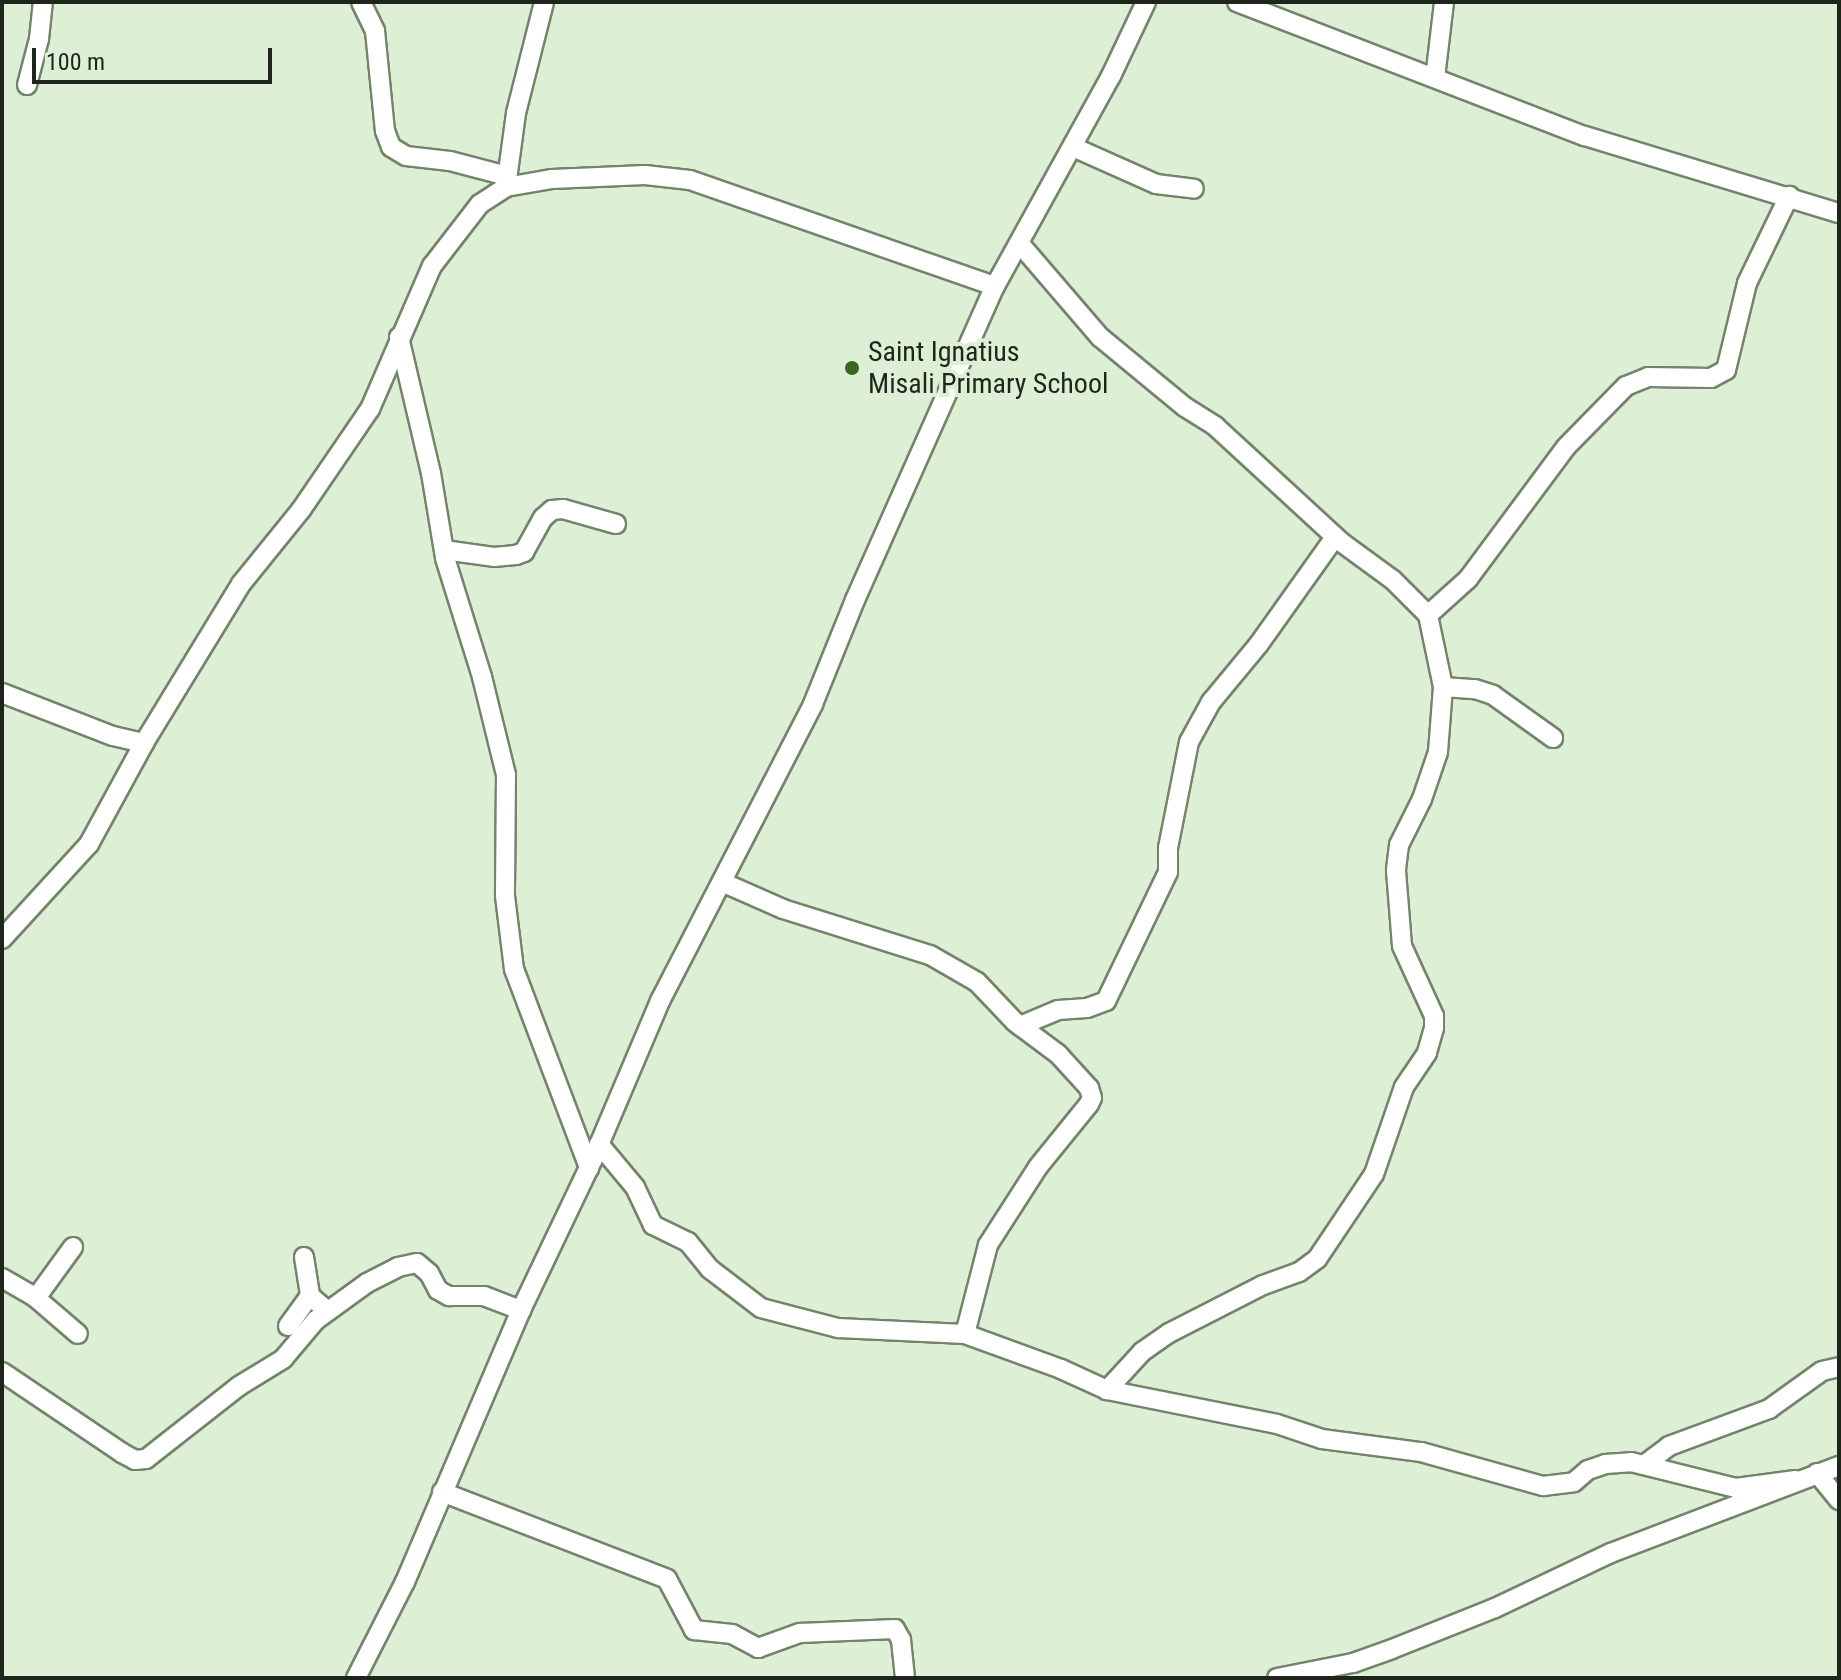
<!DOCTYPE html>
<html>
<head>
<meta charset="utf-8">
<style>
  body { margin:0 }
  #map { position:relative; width:1841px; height:1680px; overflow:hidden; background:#ddefd4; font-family:"Roboto Condensed",sans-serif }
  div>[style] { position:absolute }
  .roads { filter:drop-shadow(2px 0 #73846b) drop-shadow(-2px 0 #73846b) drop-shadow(0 2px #73846b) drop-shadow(0 -2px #73846b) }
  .minor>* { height:18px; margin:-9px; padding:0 9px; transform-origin:9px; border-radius:9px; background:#fff }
  .dots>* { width:22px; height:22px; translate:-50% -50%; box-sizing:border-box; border:4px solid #ddefd4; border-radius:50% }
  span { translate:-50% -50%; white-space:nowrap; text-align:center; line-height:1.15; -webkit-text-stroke:8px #ddefd4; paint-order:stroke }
  .poi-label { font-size:28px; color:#1e251b }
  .left { translate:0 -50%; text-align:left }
  .frame { position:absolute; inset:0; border:4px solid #1e251b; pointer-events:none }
  .scale { position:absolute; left:32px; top:48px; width:240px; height:36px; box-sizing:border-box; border:4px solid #1e251b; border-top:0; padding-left:10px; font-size:24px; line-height:28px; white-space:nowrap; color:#1e251b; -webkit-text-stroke:6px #ddefd4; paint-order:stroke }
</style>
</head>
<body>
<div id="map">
  <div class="roads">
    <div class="minor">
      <div style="left:361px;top:2px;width:32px;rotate:64deg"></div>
      <div style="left:375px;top:31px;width:100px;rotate:84.3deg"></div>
      <div style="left:385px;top:131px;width:17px;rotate:69deg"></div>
      <div style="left:391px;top:147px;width:17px;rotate:31deg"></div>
      <div style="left:406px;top:156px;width:44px;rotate:6.5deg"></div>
      <div style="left:450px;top:161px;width:59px;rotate:14.7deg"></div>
      <div style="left:1237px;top:2px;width:373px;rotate:21.1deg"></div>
      <div style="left:1585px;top:136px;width:265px;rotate:16.9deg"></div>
      <div style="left:1435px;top:78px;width:77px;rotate:-83.2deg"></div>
      <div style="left:27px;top:85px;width:48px;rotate:-75.4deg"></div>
      <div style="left:39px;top:39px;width:37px;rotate:-84deg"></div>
      <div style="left:1073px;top:147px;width:91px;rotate:24deg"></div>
      <div style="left:1156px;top:184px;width:38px;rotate:7deg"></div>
      <div style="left:506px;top:187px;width:75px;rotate:-82.3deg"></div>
      <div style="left:516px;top:113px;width:114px;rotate:-75.8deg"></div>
      <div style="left:1020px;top:244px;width:123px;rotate:49.3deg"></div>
      <div style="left:1100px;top:337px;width:110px;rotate:39.5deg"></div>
      <div style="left:1185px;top:407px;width:36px;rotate:32deg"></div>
      <div style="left:1215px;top:426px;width:171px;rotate:42.6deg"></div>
      <div style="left:1341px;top:542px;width:64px;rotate:36.2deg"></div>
      <div style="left:1393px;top:580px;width:49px;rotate:45deg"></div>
      <div style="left:1428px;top:615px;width:74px;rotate:78.2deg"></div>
      <div style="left:1443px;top:687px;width:65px;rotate:94.4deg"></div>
      <div style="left:1438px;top:752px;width:50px;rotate:108.8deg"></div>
      <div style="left:1422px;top:799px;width:51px;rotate:116.6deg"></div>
      <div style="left:1399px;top:845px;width:26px;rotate:97deg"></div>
      <div style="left:1396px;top:871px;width:75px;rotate:85.4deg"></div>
      <div style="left:1402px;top:946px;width:77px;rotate:65.4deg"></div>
      <div style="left:1434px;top:1016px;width:12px;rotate:90deg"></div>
      <div style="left:1434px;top:1028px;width:26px;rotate:106deg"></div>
      <div style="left:1427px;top:1053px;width:41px;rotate:124.1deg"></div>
      <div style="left:1404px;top:1087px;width:92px;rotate:109deg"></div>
      <div style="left:1374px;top:1174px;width:102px;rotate:123.8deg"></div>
      <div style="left:1317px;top:1259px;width:22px;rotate:144deg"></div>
      <div style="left:1299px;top:1272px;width:38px;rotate:160deg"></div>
      <div style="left:1263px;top:1285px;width:106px;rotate:152.9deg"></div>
      <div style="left:1169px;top:1333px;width:33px;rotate:145deg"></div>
      <div style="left:1142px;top:1352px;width:52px;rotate:132.6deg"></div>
      <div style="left:399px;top:337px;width:140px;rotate:76.8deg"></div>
      <div style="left:431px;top:473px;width:86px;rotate:80.6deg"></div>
      <div style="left:445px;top:558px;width:125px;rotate:72.7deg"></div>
      <div style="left:482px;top:677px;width:101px;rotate:76.2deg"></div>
      <div style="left:506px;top:775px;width:121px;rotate:90.5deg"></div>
      <div style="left:505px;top:896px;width:74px;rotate:83deg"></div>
      <div style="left:514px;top:969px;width:213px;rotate:69.3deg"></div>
      <div style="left:444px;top:550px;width:50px;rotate:8deg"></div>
      <div style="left:494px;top:557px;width:22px;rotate:-5deg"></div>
      <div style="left:516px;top:555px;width:9px;rotate:-21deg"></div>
      <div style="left:524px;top:552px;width:39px;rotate:-61deg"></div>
      <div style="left:543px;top:518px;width:12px;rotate:-42deg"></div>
      <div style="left:552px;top:510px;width:11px;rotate:-5deg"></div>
      <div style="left:563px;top:509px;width:55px;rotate:15.8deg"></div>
      <div style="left:1428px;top:615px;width:54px;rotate:-42deg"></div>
      <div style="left:1468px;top:579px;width:164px;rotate:-53.4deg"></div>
      <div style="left:1566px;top:447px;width:86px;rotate:-45.5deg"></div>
      <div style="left:1626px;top:386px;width:24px;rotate:-22deg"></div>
      <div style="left:1648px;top:377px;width:63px;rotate:0.9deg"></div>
      <div style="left:1711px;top:378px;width:17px;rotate:-28deg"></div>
      <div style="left:1726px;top:370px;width:89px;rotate:-76.4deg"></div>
      <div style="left:1747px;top:283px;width:97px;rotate:-64.2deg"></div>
      <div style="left:1443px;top:687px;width:32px;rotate:4deg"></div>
      <div style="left:1475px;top:689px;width:19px;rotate:18deg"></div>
      <div style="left:1493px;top:695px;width:74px;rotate:35.6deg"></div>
      <div style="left:2px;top:693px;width:119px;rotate:21.2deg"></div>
      <div style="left:113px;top:736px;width:32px;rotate:13deg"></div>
      <div style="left:724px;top:883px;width:64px;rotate:23.8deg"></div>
      <div style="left:783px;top:909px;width:154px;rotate:17.4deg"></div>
      <div style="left:930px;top:955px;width:54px;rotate:29.9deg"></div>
      <div style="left:977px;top:982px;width:55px;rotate:46.5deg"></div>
      <div style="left:1015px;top:1022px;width:54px;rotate:36.7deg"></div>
      <div style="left:1058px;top:1054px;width:46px;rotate:47.6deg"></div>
      <div style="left:1089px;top:1088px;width:10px;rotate:73deg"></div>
      <div style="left:1092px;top:1098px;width:7px;rotate:117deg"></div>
      <div style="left:1089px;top:1104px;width:81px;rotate:129deg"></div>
      <div style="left:1038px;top:1167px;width:93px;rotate:122.7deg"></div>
      <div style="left:988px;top:1245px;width:92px;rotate:104.5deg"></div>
      <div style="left:2px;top:939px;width:129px;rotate:-47.5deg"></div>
      <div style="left:89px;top:844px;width:115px;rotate:-61.4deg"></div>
      <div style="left:144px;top:743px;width:186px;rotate:-58.6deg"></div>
      <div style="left:241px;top:584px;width:95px;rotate:-51deg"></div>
      <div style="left:301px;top:510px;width:122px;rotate:-55.7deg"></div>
      <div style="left:370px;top:409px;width:156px;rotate:-66.6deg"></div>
      <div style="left:432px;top:266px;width:78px;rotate:-52.3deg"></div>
      <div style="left:480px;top:204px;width:31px;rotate:-33deg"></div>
      <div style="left:506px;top:187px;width:47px;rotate:-9.9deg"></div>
      <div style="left:552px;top:179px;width:93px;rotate:-2.5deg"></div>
      <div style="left:645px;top:175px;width:45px;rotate:6.3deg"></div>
      <div style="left:690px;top:180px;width:323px;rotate:19.2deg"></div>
      <div style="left:1020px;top:1026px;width:41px;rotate:-22.8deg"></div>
      <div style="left:1058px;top:1010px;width:29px;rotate:-4deg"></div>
      <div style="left:1087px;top:1008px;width:20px;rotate:-20deg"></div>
      <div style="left:1106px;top:1001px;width:143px;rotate:-64.3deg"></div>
      <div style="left:1168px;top:872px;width:24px;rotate:-90deg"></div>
      <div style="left:1168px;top:848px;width:108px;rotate:-78.8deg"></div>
      <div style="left:1189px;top:742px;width:46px;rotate:-61.2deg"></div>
      <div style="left:1211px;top:702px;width:75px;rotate:-50.4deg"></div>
      <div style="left:1259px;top:644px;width:131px;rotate:-54.6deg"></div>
      <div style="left:599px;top:1144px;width:56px;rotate:50.1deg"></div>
      <div style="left:635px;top:1187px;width:42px;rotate:64.7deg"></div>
      <div style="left:653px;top:1225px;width:39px;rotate:26deg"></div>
      <div style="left:688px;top:1242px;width:35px;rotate:51deg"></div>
      <div style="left:710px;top:1269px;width:64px;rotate:37.4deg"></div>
      <div style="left:761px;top:1308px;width:80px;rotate:14.6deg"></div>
      <div style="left:838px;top:1328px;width:127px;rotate:2.7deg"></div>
      <div style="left:965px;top:1334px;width:102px;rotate:20deg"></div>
      <div style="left:1061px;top:1369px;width:51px;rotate:24.5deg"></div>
      <div style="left:1107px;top:1390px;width:173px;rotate:11.3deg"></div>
      <div style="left:1277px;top:1424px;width:47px;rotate:18.4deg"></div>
      <div style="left:1322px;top:1439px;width:100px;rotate:7.5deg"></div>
      <div style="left:1421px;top:1452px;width:127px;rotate:15.6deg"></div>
      <div style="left:1543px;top:1486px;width:31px;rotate:-7deg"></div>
      <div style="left:1574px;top:1482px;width:18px;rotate:-41deg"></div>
      <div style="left:1588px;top:1470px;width:18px;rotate:-19deg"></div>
      <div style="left:1605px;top:1464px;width:26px;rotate:-4deg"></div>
      <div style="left:1631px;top:1462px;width:108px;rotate:13.9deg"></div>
      <div style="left:1736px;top:1488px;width:60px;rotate:-7.7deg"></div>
      <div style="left:304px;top:1257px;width:39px;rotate:81deg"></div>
      <div style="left:310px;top:1296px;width:23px;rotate:40deg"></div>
      <div style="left:2px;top:1278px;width:39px;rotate:30deg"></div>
      <div style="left:36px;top:1298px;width:55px;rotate:40.6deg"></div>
      <div style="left:36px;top:1298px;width:63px;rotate:-54deg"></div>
      <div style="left:288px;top:1326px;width:37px;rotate:-54deg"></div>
      <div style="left:2px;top:1372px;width:145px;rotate:34deg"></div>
      <div style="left:122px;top:1453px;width:15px;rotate:28deg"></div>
      <div style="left:135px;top:1460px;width:11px;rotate:-5deg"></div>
      <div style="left:146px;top:1459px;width:118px;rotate:-38.1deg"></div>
      <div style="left:239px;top:1386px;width:52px;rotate:-31.5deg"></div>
      <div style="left:283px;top:1359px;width:51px;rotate:-49.8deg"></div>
      <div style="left:316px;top:1320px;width:63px;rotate:-36deg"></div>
      <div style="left:367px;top:1283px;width:35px;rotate:-27deg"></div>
      <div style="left:398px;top:1267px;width:19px;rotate:-12deg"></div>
      <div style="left:417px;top:1263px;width:16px;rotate:40deg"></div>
      <div style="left:429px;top:1273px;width:19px;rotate:62deg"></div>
      <div style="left:438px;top:1290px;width:13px;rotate:29deg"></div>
      <div style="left:449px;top:1296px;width:35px"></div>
      <div style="left:484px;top:1296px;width:40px;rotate:21deg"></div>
      <div style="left:1644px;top:1465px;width:31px;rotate:-37deg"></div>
      <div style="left:1669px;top:1446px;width:107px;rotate:-20.3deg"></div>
      <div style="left:1769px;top:1409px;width:65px;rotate:-35.6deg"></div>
      <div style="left:1822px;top:1371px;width:17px;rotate:-13deg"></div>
      <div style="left:1817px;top:1473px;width:35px;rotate:51deg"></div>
      <div style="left:442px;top:1492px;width:241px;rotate:21.1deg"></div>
      <div style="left:667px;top:1579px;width:58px;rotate:62.1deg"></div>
      <div style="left:694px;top:1630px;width:38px;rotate:6deg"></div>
      <div style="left:732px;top:1634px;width:30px;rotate:28deg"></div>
      <div style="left:758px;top:1648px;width:45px;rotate:-19.7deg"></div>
      <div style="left:800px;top:1633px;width:95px;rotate:-2.4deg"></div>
      <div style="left:895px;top:1629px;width:13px;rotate:61deg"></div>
      <div style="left:901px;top:1640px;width:38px;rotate:84deg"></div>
      <div style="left:356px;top:1678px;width:108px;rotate:-63deg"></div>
      <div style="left:405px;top:1582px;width:296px;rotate:-66.9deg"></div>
      <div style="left:521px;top:1310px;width:167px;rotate:-64.5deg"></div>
      <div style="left:593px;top:1159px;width:172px;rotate:-67deg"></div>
      <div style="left:660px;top:1001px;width:334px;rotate:-62.7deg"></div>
      <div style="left:813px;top:704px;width:112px;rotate:-68deg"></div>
      <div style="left:855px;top:600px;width:344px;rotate:-66deg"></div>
      <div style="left:995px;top:286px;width:240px;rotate:-61.1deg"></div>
      <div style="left:1111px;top:76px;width:82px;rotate:-64.7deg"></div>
      <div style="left:1277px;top:1678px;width:77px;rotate:-11.2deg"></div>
      <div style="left:1353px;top:1663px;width:41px;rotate:-19.7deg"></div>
      <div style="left:1392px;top:1649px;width:111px;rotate:-21.7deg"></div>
      <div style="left:1495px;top:1608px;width:128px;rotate:-25.4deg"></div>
      <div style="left:1611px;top:1553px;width:244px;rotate:-20.9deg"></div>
    </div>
  </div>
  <div class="dots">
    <div style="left:852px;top:368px;background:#3b6522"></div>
  </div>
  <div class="poi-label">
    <span class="left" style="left:868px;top:368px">Saint Ignatius<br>Misali Primary School</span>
  </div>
  <div class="frame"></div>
  <div class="scale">100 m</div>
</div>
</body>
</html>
